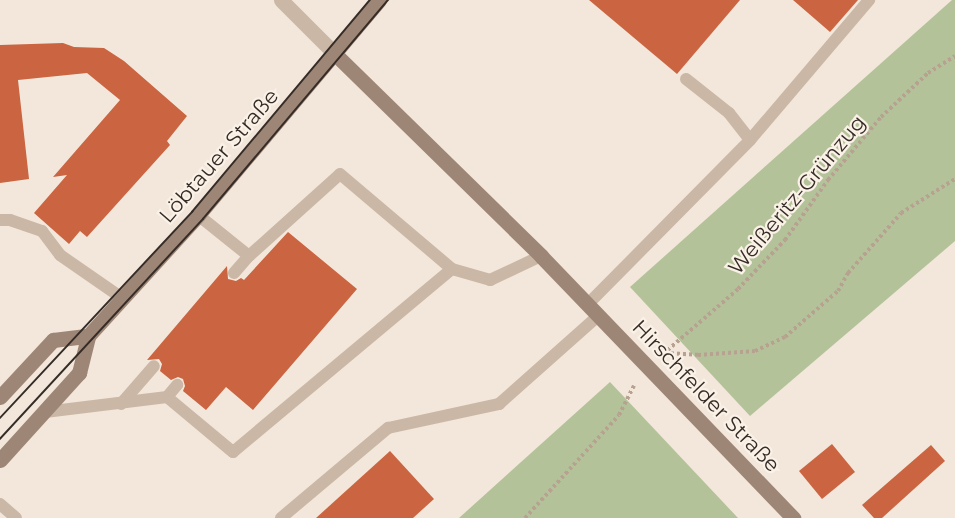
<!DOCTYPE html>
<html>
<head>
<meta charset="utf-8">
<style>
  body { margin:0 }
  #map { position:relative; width:955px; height:518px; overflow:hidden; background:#f2e7da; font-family:Montserrat,sans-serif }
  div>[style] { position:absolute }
  .green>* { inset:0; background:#b4c29a }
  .building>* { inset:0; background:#ca6441 }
  .path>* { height:4px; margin-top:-2px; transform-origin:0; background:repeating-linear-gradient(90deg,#b7a190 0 3px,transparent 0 6px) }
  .lane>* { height:12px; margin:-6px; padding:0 6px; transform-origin:6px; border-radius:6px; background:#cbb7a6 }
  .street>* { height:15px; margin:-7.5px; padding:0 7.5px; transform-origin:7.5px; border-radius:7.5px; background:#cbb7a6 }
  .secondary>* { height:15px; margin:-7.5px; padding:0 7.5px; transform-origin:7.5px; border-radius:7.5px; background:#9e8677 }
  .tram>* { height:1.5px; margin:-0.75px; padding:0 0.75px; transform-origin:0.75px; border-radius:0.75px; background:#362c27 }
  span { translate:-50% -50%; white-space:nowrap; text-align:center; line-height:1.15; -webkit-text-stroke:4.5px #faf1e7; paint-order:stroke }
  .street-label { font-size:21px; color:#362c27 }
</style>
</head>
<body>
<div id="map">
  <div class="green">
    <div style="clip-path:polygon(952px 0,955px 0,955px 241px,750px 416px,630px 287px)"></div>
    <div style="clip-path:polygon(610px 382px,738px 518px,459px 518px)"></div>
  </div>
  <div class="building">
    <div style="clip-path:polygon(589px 0,740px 0,677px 74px)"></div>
    <div style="clip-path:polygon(793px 0,858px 0,830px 32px)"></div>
    <div style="clip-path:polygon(63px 43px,74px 47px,104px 48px,124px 61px,187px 116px,167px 141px,170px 145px,87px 237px,80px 231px,69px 244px,34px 213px,67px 175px,53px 177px,120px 100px,87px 73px,18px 80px,29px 179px,0 183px,0 45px)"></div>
    <div style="clip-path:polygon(288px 232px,357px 289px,253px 410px,226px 387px,206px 410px,183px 391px,185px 386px,183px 379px,178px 377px,171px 380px,160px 371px,162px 364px,159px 359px,147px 360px,227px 266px,228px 279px,236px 281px,241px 278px,244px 280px)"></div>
    <div style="clip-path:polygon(832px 444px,855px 472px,822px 499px,799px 471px)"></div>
    <div style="clip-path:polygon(931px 445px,945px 461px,882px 518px,874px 518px,862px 505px)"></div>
    <div style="clip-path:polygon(390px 451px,434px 499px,413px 518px,316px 518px)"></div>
  </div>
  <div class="path">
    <div style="left:665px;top:353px;width:33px;rotate:3deg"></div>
    <div style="left:698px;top:355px;width:57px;rotate:-4deg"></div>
    <div style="left:755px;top:351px;width:33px;rotate:-25deg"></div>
    <div style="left:785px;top:337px;width:70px;rotate:-41deg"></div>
    <div style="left:838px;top:291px;width:21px;rotate:-61deg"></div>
    <div style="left:848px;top:273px;width:80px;rotate:-48.5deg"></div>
    <div style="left:901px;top:213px;width:64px;rotate:-32.2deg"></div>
    <div style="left:663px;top:354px;width:99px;rotate:-40.9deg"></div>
    <div style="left:738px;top:289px;width:68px;rotate:-46.2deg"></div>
    <div style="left:785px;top:240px;width:74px;rotate:-54.4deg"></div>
    <div style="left:828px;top:180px;width:82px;rotate:-49.9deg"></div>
    <div style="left:881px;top:117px;width:64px;rotate:-43.1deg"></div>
    <div style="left:928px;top:73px;width:32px;rotate:-32deg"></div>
    <div style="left:525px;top:518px;width:139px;rotate:-47.6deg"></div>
    <div style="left:619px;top:415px;width:33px;rotate:-63deg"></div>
  </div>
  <div class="lane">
    <div style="left:686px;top:79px;width:55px;rotate:38.3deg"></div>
    <div style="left:729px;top:113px;width:34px;rotate:52deg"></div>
    <div style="left:198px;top:215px;width:65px;rotate:38.8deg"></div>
    <div style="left:249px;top:256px;width:122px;rotate:-42deg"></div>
    <div style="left:340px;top:174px;width:147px;rotate:40.3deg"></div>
    <div style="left:0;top:220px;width:10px"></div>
    <div style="left:10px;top:220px;width:34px;rotate:19deg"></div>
    <div style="left:42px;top:231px;width:30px;rotate:53deg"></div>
    <div style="left:60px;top:255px;width:75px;rotate:34.7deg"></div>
    <div style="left:234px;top:273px;width:23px;rotate:-49deg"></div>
    <div style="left:587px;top:305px;width:232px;rotate:-45.3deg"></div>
    <div style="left:750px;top:140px;width:184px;rotate:-49.6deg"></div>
    <div style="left:167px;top:397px;width:16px;rotate:-50deg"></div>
    <div style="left:121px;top:404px;width:50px;rotate:-49deg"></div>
    <div style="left:45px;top:412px;width:123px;rotate:-7deg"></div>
    <div style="left:167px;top:397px;width:86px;rotate:39.8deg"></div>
    <div style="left:233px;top:452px;width:285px;rotate:-39.9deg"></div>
    <div style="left:452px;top:269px;width:40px;rotate:16deg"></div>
    <div style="left:490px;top:280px;width:56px;rotate:-25.2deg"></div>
    <div style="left:0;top:504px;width:21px;rotate:41deg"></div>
    <div style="left:281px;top:518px;width:140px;rotate:-40.1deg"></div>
    <div style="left:388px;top:428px;width:114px;rotate:-12.2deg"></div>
    <div style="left:499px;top:404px;width:132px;rotate:-41.6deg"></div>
  </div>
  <div class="street">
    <div style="left:281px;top:0;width:75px;rotate:45deg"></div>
  </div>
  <div class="secondary">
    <div style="left:334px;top:53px;width:290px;rotate:44.4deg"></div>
    <div style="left:541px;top:256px;width:364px;rotate:46.1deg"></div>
    <div style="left:0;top:397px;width:78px;rotate:-47.1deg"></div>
    <div style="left:53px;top:340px;width:35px;rotate:-7deg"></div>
    <div style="left:0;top:460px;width:118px;rotate:-47.8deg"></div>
    <div style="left:79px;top:373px;width:38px;rotate:-76deg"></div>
    <div style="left:88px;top:336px;width:164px;rotate:-47.7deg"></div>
    <div style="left:198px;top:215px;width:281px;rotate:-49.9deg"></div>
  </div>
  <div class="tram">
    <div style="left:0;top:418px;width:282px;rotate:-47deg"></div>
    <div style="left:192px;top:212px;width:277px;rotate:-50deg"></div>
    <div style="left:0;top:439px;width:299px;rotate:-47.3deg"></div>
    <div style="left:203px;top:219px;width:287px;rotate:-49.8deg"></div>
  </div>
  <div class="street-label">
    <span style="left:219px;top:156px;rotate:-49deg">Löbtauer Straße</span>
    <span style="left:797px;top:195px;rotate:-50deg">Weißeritz-Grünzug</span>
    <span style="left:706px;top:396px;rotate:46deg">Hirschfelder Straße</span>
  </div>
</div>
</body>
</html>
